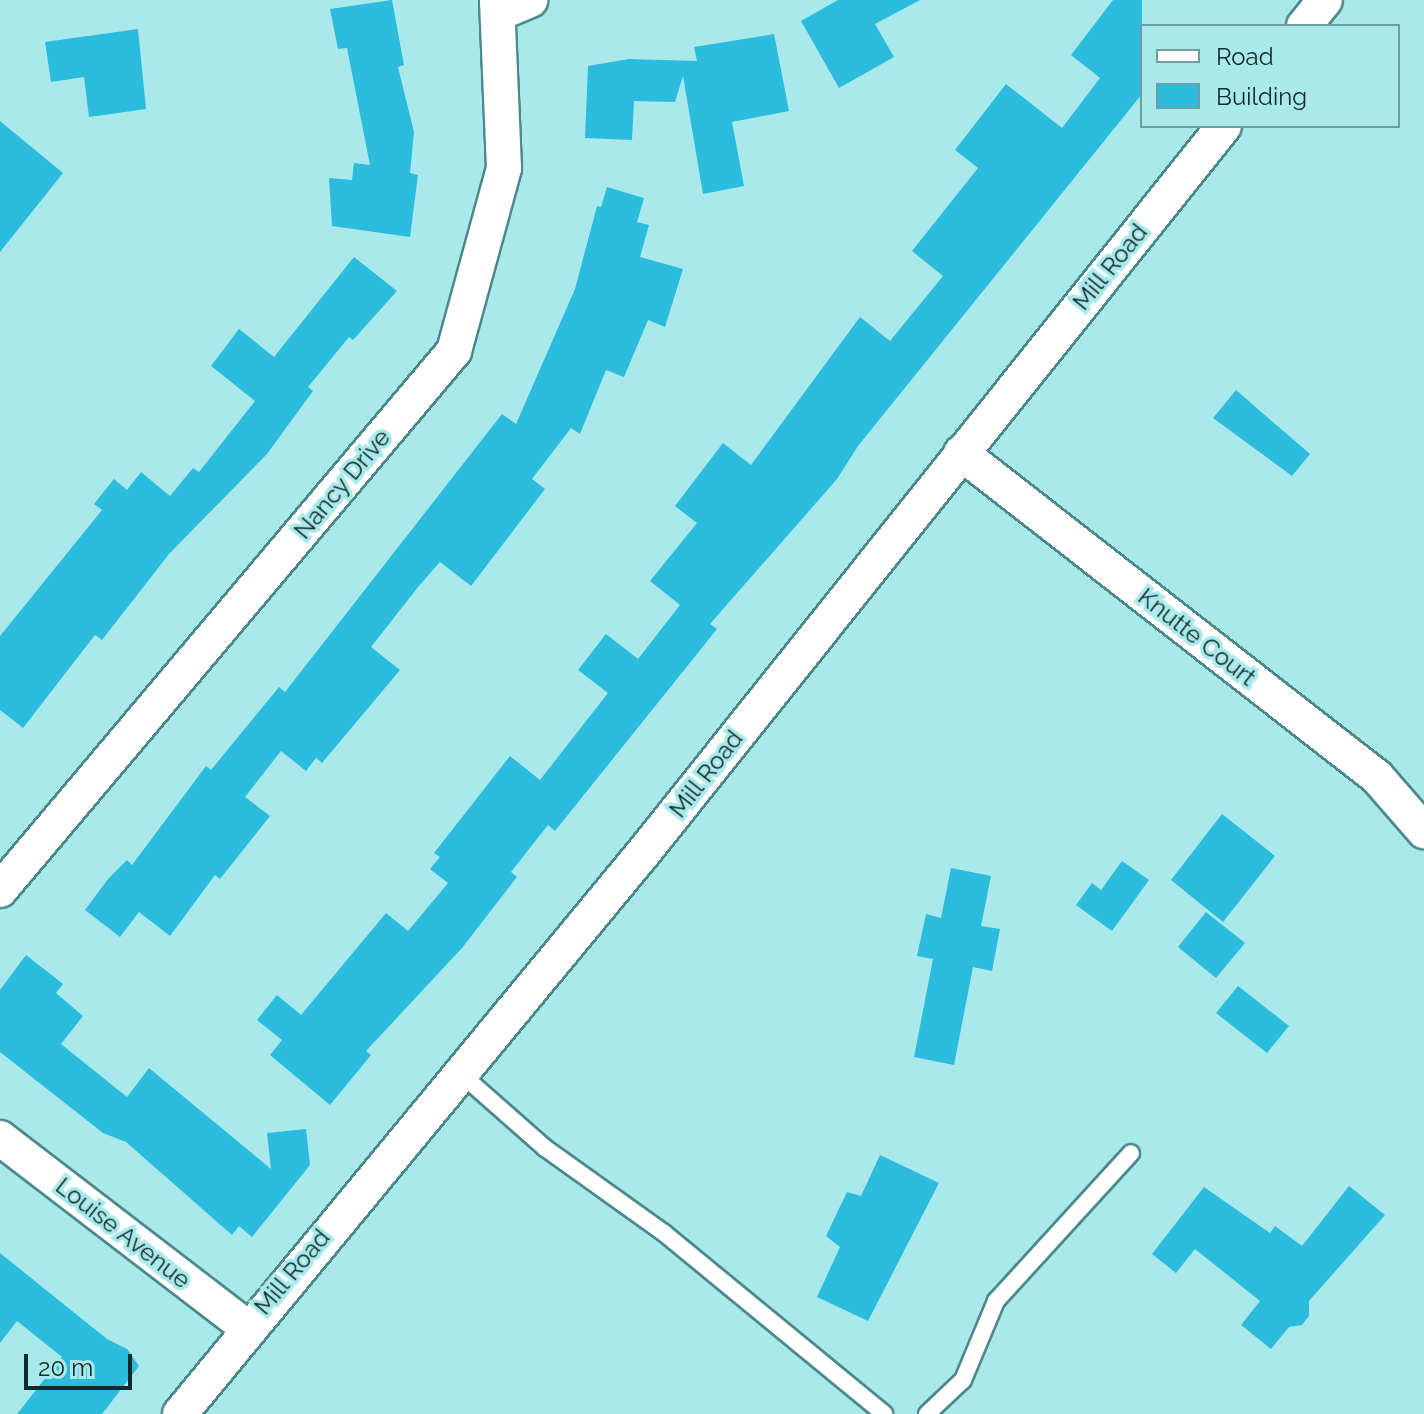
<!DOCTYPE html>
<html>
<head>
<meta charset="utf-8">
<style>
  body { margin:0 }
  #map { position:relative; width:1424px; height:1414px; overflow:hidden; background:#aae9eb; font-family:Raleway,sans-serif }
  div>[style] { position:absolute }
  .building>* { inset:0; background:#2bbbdd }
  .roads { filter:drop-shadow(2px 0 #4c898b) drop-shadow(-2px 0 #4c898b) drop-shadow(0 2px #4c898b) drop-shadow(0 -2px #4c898b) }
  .service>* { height:16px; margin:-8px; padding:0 8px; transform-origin:8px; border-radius:8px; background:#fff }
  .minor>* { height:34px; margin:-17px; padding:0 17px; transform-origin:17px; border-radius:17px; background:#fff }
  span { translate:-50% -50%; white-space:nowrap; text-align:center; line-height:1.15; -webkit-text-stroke:7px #aae9eb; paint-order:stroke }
  .street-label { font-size:24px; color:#112a2b }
  .legend { position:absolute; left:1140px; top:24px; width:260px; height:104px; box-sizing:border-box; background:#aae9eb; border:2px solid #6d9d9e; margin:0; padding:10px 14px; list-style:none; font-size:24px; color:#112a2b }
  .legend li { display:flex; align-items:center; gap:16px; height:40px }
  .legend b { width:40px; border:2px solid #6d9d9e }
  .scale { position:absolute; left:24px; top:1354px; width:108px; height:36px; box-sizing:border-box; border:4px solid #112a2b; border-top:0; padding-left:10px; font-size:24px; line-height:28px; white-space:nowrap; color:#112a2b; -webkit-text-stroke:6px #aae9eb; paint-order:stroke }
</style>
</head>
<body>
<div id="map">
  <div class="building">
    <div style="clip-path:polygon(392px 0,404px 65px,398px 67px,414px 132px,410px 173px,418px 175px,410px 237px,332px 226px,329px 178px,352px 180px,354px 163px,370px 165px,347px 48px,338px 49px,330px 9px)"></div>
    <div style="clip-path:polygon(838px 0,920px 0,875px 24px,894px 57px,839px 88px,801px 21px)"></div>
    <div style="clip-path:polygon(1113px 0,1142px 0,1142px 94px,858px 446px,837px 479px,710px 624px,717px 629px,555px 831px,548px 825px,511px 872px,517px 877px,462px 948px,366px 1051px,371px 1055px,330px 1105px,270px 1055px,282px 1040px,257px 1020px,277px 995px,301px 1015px,386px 913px,408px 931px,448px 883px,430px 869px,440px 857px,434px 853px,510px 756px,540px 780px,608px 693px,578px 670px,606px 634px,638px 659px,680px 605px,650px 581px,697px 523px,675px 506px,723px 443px,751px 465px,860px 317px,890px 341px,943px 276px,912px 251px,978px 168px,955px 150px,1006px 84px,1062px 128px,1100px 78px,1071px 55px)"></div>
    <div style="clip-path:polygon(138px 29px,146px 109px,89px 117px,84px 77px,51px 82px,45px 42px)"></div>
    <div style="clip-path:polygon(774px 34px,789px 111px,732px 122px,744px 186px,703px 194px,683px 76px,675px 102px,634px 101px,632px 140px,585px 138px,588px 66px,629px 59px,697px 61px,694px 47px)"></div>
    <div style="clip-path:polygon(0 121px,63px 173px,0 252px)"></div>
    <div style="clip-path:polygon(607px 187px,644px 198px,637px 222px,649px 225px,640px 257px,683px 269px,665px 327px,648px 320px,624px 377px,606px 370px,580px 434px,571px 428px,532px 479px,545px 489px,471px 586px,440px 562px,418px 587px,371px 647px,400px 670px,322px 763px,316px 758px,306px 771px,281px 751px,245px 797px,270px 816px,220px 879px,215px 875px,170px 936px,139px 912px,120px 937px,85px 910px,108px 879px,127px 860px,132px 865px,206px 766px,211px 770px,279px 687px,285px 692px,502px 414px,516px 424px,575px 289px,597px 206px,601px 207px)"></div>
    <div style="clip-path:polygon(354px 257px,397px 291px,353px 340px,349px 337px,308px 387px,313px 391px,267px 454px,169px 554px,102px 640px,95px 635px,23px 728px,0 710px,0 636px,102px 510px,94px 504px,114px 479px,127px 490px,141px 472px,170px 496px,193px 468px,199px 472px,255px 401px,211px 366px,239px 329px,274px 357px)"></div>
    <div style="clip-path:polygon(1236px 390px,1310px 454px,1292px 476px,1213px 418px)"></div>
    <div style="clip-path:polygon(1222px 814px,1275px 856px,1223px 922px,1171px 880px)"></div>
    <div style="clip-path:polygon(1122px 861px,1149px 880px,1112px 931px,1076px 905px,1092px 883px,1101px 890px)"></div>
    <div style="clip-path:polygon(951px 868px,991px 876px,981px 926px,1000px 929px,992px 971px,973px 967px,954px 1065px,914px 1057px,933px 959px,917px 956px,926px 914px,941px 918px)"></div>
    <div style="clip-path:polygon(1206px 912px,1245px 943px,1216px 978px,1178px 947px)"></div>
    <div style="clip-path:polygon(26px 955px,63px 984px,56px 993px,83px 1016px,61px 1044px,127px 1097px,149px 1068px,271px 1169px,267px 1133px,306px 1129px,310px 1165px,252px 1237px,239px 1226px,232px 1235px,126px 1142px,103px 1133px,0 1052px,0 990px)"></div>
    <div style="clip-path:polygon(1238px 986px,1289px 1026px,1267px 1053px,1216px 1013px)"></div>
    <div style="clip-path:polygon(880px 1155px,939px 1183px,868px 1321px,817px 1297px,840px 1247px,826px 1236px,847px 1192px,861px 1196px)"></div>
    <div style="clip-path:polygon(1349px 1186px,1385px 1215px,1309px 1301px,1309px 1316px,1302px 1325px,1289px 1327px,1271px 1349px,1241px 1325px,1260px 1301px,1195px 1249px,1176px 1273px,1152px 1254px,1204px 1187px,1270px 1233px,1275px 1226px,1302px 1246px)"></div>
    <div style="clip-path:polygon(0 1253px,107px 1339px,127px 1349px,139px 1366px,102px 1414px,17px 1414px,62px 1357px,17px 1321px,0 1343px)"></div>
  </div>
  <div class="roads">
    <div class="service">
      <div style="left:460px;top:1073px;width:113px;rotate:41.4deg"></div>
      <div style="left:545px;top:1148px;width:146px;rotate:35.5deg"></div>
      <div style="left:664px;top:1233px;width:285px;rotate:39.4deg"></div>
      <div style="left:927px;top:1414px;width:50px;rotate:-43.4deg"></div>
      <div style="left:963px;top:1380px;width:86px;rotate:-67.3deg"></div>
      <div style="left:996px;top:1301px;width:200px;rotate:-47.6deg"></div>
    </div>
    <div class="minor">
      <div style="left:500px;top:13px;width:33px;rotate:-23deg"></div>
      <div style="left:1304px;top:26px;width:33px;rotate:-51deg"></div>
      <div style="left:961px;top:453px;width:527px;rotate:37.91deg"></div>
      <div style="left:1377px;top:777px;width:72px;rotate:49deg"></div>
      <div style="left:0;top:890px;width:705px;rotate:-49.89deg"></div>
      <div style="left:454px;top:351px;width:190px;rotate:-74.7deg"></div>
      <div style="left:504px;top:168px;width:168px;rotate:-92.4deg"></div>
      <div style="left:0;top:1138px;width:310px;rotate:37.5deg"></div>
      <div style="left:180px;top:1414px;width:729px;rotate:-50.46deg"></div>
      <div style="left:644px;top:852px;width:929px;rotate:-51.38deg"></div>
    </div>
  </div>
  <div class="street-label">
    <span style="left:1110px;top:267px;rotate:-51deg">Mill Road</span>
    <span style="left:342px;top:484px;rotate:-50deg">Nancy Drive</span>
    <span style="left:1197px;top:637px;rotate:38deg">Knutte Court</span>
    <span style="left:706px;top:774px;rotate:-52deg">Mill Road</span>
    <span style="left:123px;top:1233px;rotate:38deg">Louise Avenue</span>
    <span style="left:292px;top:1272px;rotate:-50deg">Mill Road</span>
  </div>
  <ul class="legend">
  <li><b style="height:10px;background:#fff"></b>Road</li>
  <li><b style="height:22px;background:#2bbbdd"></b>Building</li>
  </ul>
  <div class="scale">20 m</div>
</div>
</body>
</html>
